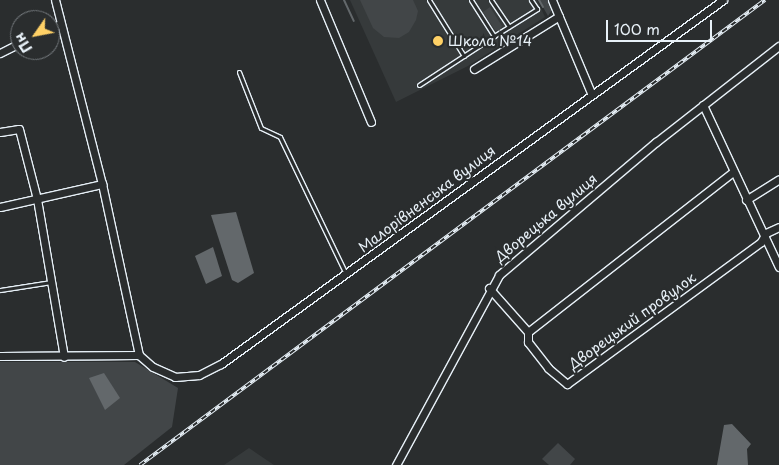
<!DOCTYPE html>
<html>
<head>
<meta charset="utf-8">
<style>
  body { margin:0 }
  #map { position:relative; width:779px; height:465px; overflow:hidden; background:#2a2d2e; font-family:"Playpen Sans",sans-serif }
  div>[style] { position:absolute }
  .built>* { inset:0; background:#363a3b }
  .green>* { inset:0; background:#424648 }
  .water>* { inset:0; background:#63686b }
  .stream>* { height:2px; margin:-1px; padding:0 1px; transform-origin:1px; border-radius:1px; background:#63686b }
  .roads { filter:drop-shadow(1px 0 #e8f1f8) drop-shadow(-1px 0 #e8f1f8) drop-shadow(0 1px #e8f1f8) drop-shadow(0 -1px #e8f1f8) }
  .lane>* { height:3px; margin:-1.5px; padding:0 1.5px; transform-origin:1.5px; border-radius:1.5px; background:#2a2d2e }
  .street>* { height:7px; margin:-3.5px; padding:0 3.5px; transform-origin:3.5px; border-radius:3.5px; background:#2a2d2e }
  .rail>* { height:4px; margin-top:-2px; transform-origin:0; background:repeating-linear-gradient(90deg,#2a2d2e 0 5.5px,#e8f1f8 0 11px); box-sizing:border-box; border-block:1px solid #e8f1f8 }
  .dots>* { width:14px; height:14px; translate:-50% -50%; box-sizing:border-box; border:2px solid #2a2d2e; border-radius:50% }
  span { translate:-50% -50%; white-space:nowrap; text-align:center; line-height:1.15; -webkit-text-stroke:4.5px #2a2d2e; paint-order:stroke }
  .poi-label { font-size:14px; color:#e8f1f8 }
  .left { translate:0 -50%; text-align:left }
  .street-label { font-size:14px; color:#e8f1f8 }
  .north { position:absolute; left:10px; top:10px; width:50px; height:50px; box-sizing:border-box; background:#2a2d2e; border:1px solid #767b7f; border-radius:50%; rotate:237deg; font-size:14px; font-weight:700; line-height:20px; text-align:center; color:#e8f1f8 }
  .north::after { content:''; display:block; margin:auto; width:18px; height:22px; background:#ffd166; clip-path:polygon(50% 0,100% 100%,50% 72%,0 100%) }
  .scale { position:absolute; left:606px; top:20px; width:106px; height:22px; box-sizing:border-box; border:2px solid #e8f1f8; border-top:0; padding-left:6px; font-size:15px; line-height:18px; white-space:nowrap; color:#e8f1f8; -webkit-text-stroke:4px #2a2d2e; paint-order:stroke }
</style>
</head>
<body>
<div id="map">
  <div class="built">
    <div style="clip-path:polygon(350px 0,537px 0,545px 17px,468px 66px,396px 102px)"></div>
    <div style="clip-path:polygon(249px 448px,274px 465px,224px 465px)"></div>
  </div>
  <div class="green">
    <div style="clip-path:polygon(360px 0,413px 0,418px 11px,416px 20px,409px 32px,399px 38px,384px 37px,373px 28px)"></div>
    <div style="clip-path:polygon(539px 0,548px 0,552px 10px,548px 16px)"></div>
    <div style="clip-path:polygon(490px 7px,502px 26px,500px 30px,495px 30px,483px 12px)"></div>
    <div style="clip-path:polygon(0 362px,135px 362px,178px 388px,172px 427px,124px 465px,0 465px)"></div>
    <div style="clip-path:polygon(558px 443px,575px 459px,570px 465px,549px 465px,542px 459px)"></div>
  </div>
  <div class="water">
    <div style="clip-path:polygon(236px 212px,254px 273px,238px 283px,232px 280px,211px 215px)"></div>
    <div style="clip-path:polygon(213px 247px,222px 276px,206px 284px,195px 256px)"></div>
    <div style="clip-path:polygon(104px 373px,120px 398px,105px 410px,89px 378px)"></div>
    <div style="clip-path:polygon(732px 424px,751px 444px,747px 449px,748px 465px,717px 465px,724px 425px)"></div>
  </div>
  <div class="stream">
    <div style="left:344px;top:0;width:23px;rotate:65deg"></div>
    <div style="left:539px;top:0;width:8px;rotate:60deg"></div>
  </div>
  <div class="roads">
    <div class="lane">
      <div style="left:429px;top:0;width:66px;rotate:58deg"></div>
      <div style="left:471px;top:0;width:43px;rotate:57.4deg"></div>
      <div style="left:494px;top:36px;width:51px;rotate:-32.1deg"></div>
      <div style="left:537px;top:9px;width:11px;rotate:-124deg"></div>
      <div style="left:491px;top:0;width:32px;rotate:56deg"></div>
      <div style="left:239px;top:72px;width:60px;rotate:68.6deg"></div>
      <div style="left:261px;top:128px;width:21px;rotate:25deg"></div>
      <div style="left:280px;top:137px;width:152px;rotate:64.3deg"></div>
      <div style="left:419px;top:85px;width:90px;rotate:-33.2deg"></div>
      <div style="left:0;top:290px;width:52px;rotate:-8.9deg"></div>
    </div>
    <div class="street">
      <div style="left:320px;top:0;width:132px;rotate:67.3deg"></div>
      <div style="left:552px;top:0;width:101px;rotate:67.2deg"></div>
      <div style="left:50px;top:29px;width:11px;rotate:-27deg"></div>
      <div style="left:0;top:53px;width:22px;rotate:-27deg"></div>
      <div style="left:474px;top:69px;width:100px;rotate:-31.9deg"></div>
      <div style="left:703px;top:105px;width:179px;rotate:64.9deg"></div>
      <div style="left:0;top:132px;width:19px;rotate:-9deg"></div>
      <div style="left:19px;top:129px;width:72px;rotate:75.6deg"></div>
      <div style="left:37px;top:199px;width:160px;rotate:80.3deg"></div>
      <div style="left:746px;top:200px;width:39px;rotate:-32deg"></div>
      <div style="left:0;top:207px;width:105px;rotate:-12.7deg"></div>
      <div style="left:489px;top:288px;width:59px;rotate:48.4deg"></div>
      <div style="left:528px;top:332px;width:10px;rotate:90deg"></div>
      <div style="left:528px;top:342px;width:33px;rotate:52deg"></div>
      <div style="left:548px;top:368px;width:25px;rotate:40deg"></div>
      <div style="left:567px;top:384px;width:240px;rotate:-36.2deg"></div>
      <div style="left:761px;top:242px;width:10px;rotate:-61deg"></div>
      <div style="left:766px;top:233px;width:14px;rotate:-25deg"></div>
      <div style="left:528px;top:332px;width:260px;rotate:-38deg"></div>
      <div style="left:139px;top:355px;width:18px;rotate:41deg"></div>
      <div style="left:153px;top:367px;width:24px;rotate:24deg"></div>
      <div style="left:175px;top:377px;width:24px;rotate:-5deg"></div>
      <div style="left:199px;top:375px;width:25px;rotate:-27deg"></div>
      <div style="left:221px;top:364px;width:620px;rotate:-35.95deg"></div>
      <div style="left:0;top:356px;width:139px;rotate:-0.4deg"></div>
      <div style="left:139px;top:355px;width:175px;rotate:-102.2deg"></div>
      <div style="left:102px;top:184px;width:190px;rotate:-104.3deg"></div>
      <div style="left:396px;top:465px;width:216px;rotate:-61.5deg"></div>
      <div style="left:499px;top:275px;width:206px;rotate:-40.3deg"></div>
      <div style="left:656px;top:142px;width:156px;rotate:-38deg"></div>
    </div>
  </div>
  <div class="rail">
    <div style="left:140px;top:465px;width:779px;rotate:-36.65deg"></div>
  </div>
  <div class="dots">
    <div style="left:438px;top:41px;background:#ffd166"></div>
  </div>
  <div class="poi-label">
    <span class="left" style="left:448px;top:41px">Школа №14</span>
  </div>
  <div class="street-label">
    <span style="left:427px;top:199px;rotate:-37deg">Малорівненська вулиця</span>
    <span style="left:546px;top:218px;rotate:-40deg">Дворецька вулиця</span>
    <span style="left:632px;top:321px;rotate:-36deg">Дворецький провулок</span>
  </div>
  <div class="north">Пн</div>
  <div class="scale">100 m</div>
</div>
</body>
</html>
